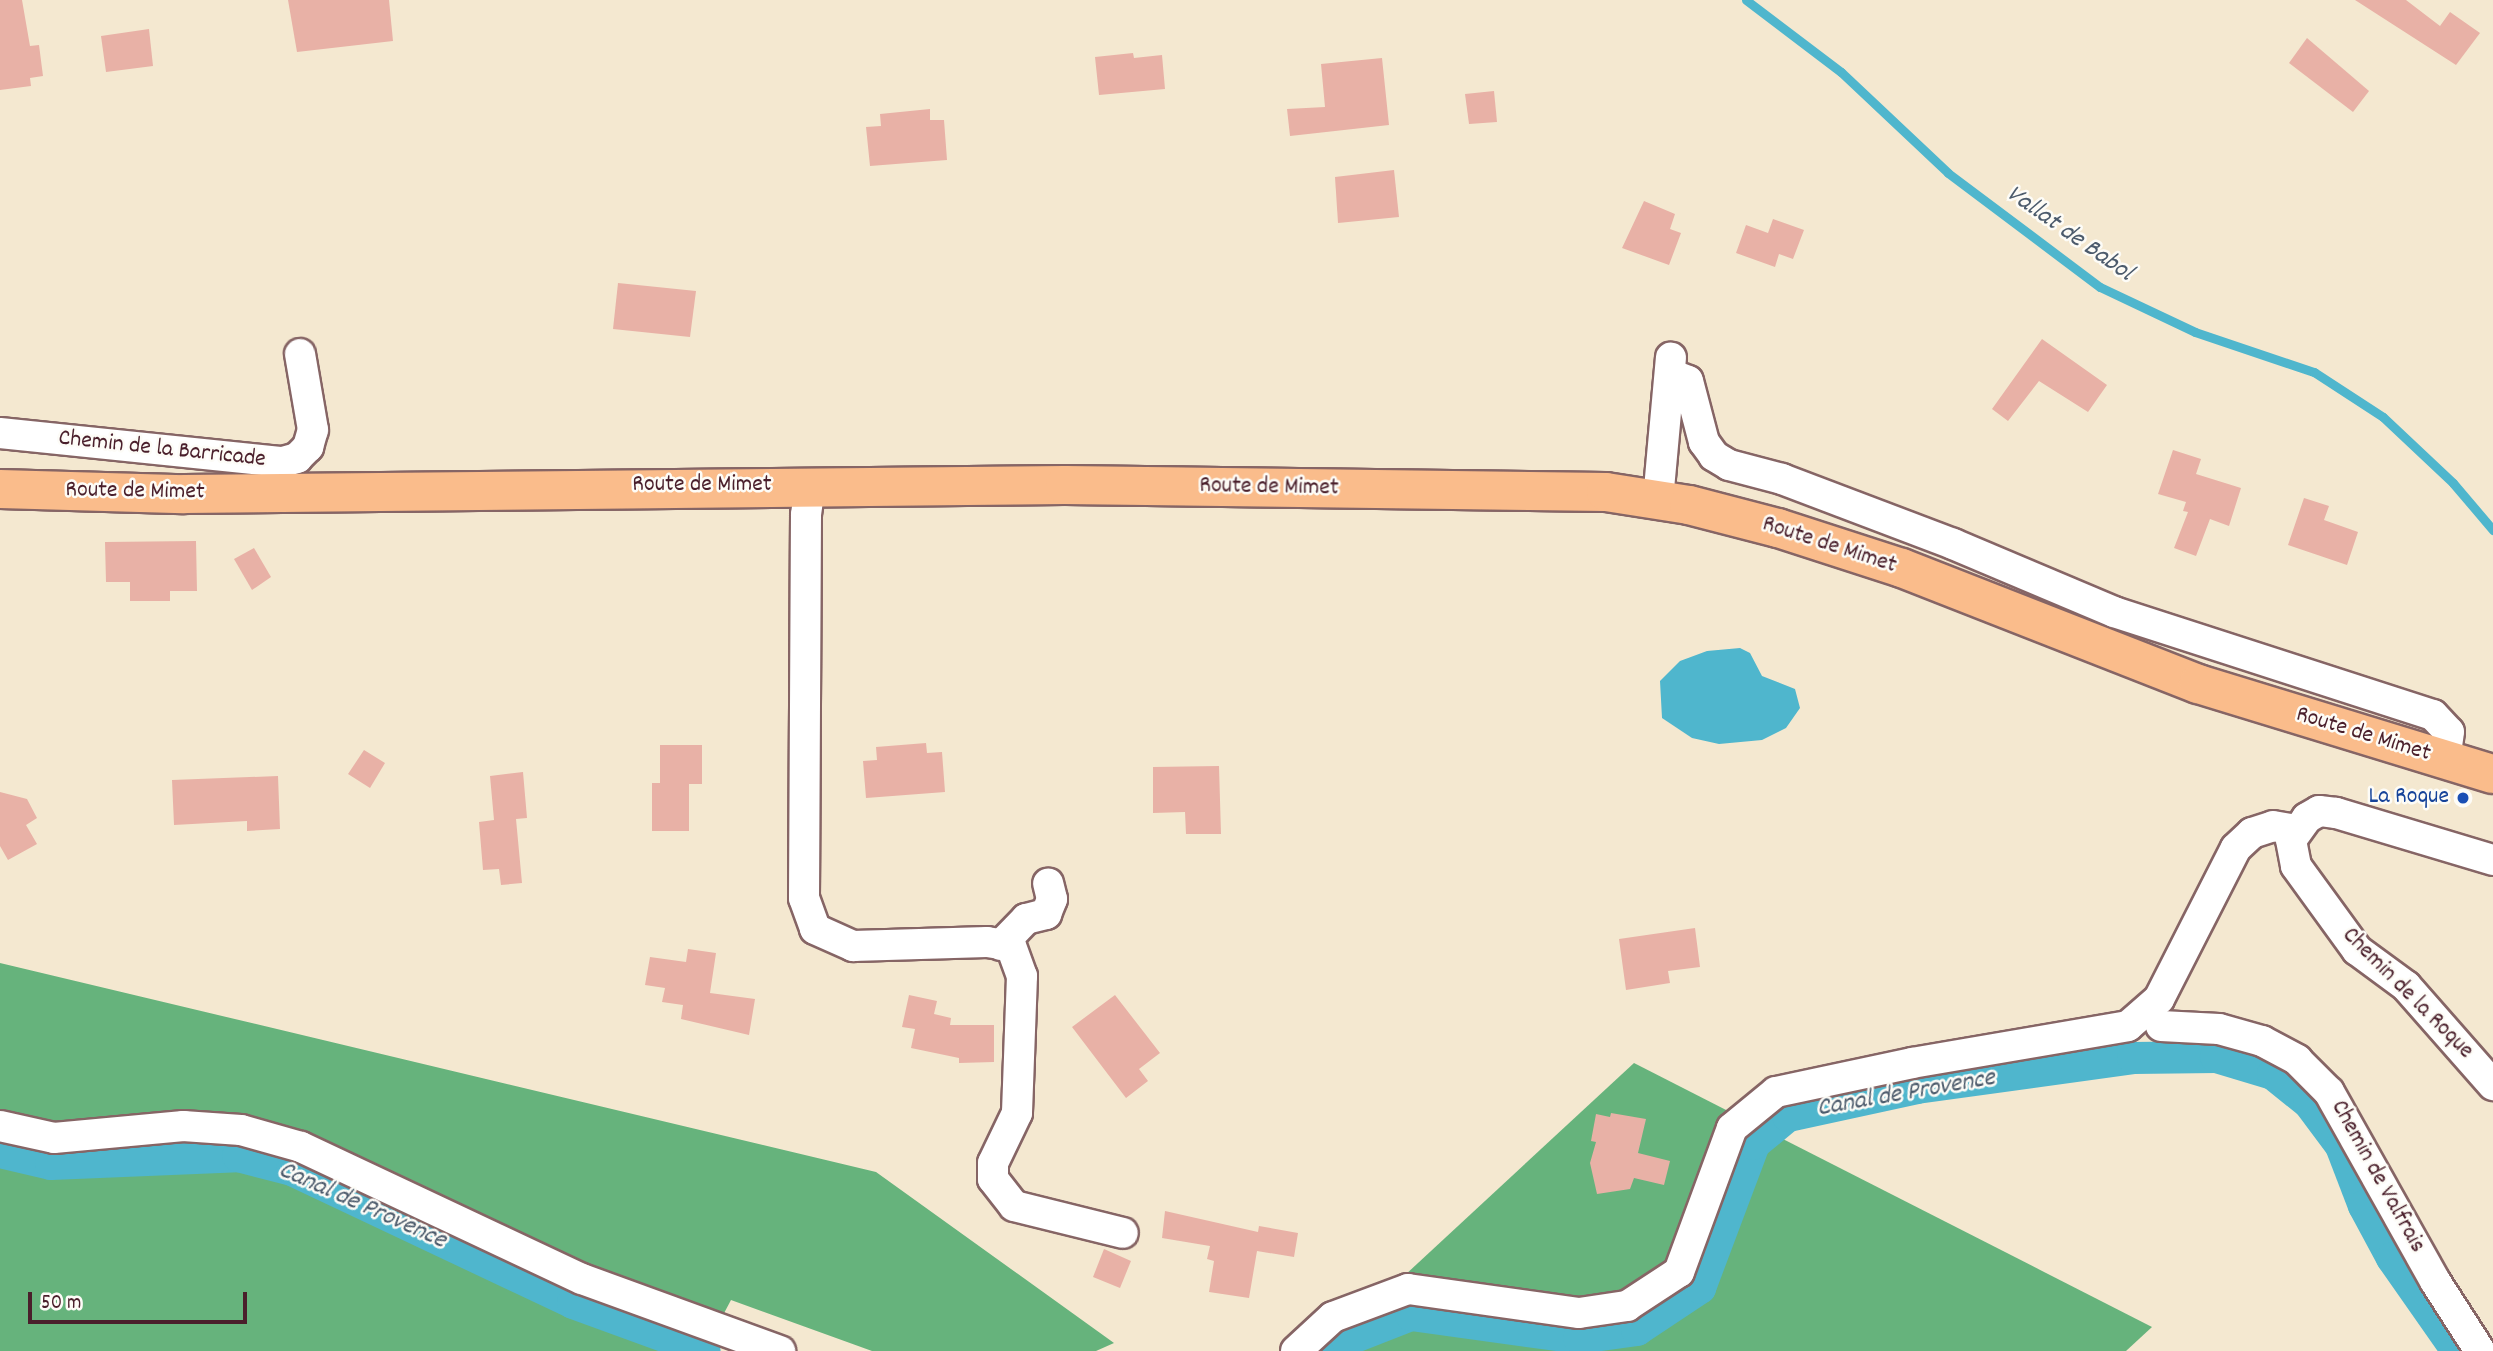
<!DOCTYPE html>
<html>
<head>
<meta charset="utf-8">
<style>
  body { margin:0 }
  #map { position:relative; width:2493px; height:1351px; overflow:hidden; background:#f4e8d0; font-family:Dekko,sans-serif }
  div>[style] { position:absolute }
  .forest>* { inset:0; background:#66b37c }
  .water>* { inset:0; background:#4fb6cd }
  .stream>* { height:9px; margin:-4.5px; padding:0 4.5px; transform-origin:4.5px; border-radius:4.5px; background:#4fb6cd }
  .canal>* { height:32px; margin:-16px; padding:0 16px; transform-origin:16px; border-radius:16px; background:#4fb6cd }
  .building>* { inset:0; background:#e8b1a6 }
  .roads { filter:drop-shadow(2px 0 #866565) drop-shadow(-2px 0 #866565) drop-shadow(0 2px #866565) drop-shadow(0 -2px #866565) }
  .minor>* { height:30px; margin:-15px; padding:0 15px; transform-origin:15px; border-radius:15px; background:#fff }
  .major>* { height:38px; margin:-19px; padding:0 19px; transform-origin:19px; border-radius:19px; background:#fabc8b }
  .dots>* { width:19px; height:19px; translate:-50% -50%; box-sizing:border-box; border:4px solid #fdfcf7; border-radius:50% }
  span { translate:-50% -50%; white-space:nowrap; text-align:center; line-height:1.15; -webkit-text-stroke:5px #fdfcf7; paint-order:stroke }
  .street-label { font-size:24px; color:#4a1f2b }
  .transit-label { font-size:24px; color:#164399 }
  .right { translate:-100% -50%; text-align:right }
  .water-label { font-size:26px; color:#4c5b6c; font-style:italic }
  .scale { position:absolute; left:28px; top:1292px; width:219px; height:32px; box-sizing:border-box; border:4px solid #4a1f2b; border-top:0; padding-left:9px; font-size:21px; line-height:24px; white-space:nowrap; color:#4a1f2b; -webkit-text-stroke:5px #fdfcf7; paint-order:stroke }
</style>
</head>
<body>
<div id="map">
  <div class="forest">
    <div style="clip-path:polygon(0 963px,876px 1172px,1114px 1343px,1096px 1351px,872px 1351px,731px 1300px,704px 1351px,0 1351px)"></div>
    <div style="clip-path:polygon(1634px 1063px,2152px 1327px,2126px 1351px,1323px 1351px)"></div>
  </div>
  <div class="water">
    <div style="clip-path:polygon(1740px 648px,1750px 653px,1762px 676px,1795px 689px,1800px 708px,1786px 728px,1762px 740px,1719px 744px,1692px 738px,1662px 718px,1660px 681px,1680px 661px,1707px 651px)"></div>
  </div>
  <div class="stream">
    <div style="left:1746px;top:0;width:119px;rotate:37.2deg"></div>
    <div style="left:1841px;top:72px;width:147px;rotate:43.3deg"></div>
    <div style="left:1948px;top:173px;width:190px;rotate:36.9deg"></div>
    <div style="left:2100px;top:287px;width:105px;rotate:25.3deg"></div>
    <div style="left:2195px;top:332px;width:126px;rotate:18.6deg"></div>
    <div style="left:2314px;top:372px;width:82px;rotate:33.1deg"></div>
    <div style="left:2383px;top:417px;width:96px;rotate:43.3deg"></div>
    <div style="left:2453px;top:483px;width:62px;rotate:49.6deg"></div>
  </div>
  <div class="canal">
    <div style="left:0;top:1152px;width:52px;rotate:13.2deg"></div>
    <div style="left:51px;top:1164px;width:187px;rotate:-2.4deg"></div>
    <div style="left:238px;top:1156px;width:56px;rotate:14.5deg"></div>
    <div style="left:292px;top:1170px;width:311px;rotate:25.3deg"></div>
    <div style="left:573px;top:1303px;width:140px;rotate:20deg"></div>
    <div style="left:1334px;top:1351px;width:17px;rotate:-40deg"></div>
    <div style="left:1347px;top:1340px;width:69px;rotate:-21.3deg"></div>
    <div style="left:1411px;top:1315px;width:170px;rotate:7.8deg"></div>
    <div style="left:1579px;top:1338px;width:59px;rotate:-7.9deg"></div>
    <div style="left:1637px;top:1330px;width:76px;rotate:-33.7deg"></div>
    <div style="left:1700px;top:1288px;width:154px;rotate:-69.4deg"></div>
    <div style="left:1754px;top:1144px;width:44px;rotate:-39.5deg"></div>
    <div style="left:1788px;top:1116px;width:132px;rotate:-12.2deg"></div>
    <div style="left:1917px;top:1088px;width:218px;rotate:-7.9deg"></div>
    <div style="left:2133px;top:1058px;width:83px;rotate:-0.7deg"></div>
    <div style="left:2216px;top:1057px;width:59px;rotate:16.6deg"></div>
    <div style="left:2273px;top:1074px;width:46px;rotate:38.9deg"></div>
    <div style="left:2309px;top:1103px;width:54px;rotate:53.3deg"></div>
    <div style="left:2341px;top:1146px;width:64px;rotate:69deg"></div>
    <div style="left:2364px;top:1206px;width:59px;rotate:61.7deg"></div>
    <div style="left:2392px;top:1258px;width:113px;rotate:55deg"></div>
  </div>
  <div class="building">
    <div style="clip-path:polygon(0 0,22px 0,30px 46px,39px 45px,43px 76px,30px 78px,31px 86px,0 90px)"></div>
    <div style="clip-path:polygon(288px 0,389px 0,393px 41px,297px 52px)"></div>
    <div style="clip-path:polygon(2355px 0,2406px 0,2440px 26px,2450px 12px,2480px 33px,2456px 65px)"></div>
    <div style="clip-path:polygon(149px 29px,153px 66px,106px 72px,101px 36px)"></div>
    <div style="clip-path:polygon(2307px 38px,2369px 91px,2353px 112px,2289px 63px)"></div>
    <div style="clip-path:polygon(1133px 53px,1134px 58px,1162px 55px,1165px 89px,1099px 95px,1095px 57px)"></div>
    <div style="clip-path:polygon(1382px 58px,1389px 125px,1290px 136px,1287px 109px,1325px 107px,1321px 64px)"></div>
    <div style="clip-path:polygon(1494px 91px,1497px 122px,1469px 124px,1465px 94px)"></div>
    <div style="clip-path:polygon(930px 109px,930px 120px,944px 120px,947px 160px,870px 166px,866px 127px,881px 126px,880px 114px)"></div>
    <div style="clip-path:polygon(1394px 170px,1399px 217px,1338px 223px,1335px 177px)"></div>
    <div style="clip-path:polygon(1644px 201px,1675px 214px,1670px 229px,1681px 233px,1669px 265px,1622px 248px)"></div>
    <div style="clip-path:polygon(1773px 219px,1804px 230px,1793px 259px,1779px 254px,1775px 267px,1736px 253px,1746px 225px,1768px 233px)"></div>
    <div style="clip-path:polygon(618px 283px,696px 291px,690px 337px,613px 329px)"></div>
    <div style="clip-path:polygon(2042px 339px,2107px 385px,2088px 412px,2039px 381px,2008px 421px,1992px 409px)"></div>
    <div style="clip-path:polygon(2173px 450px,2201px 459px,2196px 474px,2241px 488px,2229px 526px,2210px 519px,2196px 556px,2174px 548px,2188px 512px,2183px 511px,2186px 502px,2158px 494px)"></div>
    <div style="clip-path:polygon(2304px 498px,2329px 506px,2324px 520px,2358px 532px,2347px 565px,2288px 545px)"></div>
    <div style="clip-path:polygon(196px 541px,197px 591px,170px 591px,170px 601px,130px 601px,130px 582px,106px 582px,105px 542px)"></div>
    <div style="clip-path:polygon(254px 548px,271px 577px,252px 590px,234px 559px)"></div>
    <div style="clip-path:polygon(926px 743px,927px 753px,942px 752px,945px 792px,866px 798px,863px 761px,877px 760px,876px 747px)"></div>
    <div style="clip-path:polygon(660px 745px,702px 745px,702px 784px,689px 784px,689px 831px,652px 831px,652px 783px,660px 783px)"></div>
    <div style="clip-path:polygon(364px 750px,385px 763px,370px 788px,348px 774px)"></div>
    <div style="clip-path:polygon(1219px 766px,1221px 834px,1186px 834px,1185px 812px,1153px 813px,1153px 767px)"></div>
    <div style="clip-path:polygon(523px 772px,527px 818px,516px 819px,522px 883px,501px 885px,499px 869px,483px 870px,479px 822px,494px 820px,490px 776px)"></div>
    <div style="clip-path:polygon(278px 776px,280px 829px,247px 831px,247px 821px,174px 825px,172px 780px)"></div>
    <div style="clip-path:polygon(0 792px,27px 799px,37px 818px,26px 825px,37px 844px,8px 860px,0 846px)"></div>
    <div style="clip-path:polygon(1695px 928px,1700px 967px,1668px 971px,1670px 983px,1626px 990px,1619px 939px)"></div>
    <div style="clip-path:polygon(688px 949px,716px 953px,710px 993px,755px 999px,749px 1035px,681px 1019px,683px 1005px,662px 1002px,665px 988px,645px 985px,650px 957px,686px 962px)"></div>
    <div style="clip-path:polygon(909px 995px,937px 1001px,934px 1014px,951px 1018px,950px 1025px,994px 1025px,994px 1062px,959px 1063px,959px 1058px,911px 1048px,915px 1029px,902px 1027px)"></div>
    <div style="clip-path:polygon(1115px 995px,1160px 1053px,1139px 1069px,1148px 1081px,1126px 1098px,1072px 1027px)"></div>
    <div style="clip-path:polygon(1611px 1113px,1646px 1119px,1638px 1153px,1670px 1161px,1664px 1185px,1634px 1178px,1630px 1189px,1597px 1194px,1590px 1163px,1596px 1142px,1591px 1141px,1596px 1114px,1610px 1117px)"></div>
    <div style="clip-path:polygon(1165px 1211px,1258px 1232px,1259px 1226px,1298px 1233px,1294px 1257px,1257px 1251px,1249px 1298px,1209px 1292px,1214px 1261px,1207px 1259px,1210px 1246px,1162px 1238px)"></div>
    <div style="clip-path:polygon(1104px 1249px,1131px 1261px,1120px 1288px,1093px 1277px)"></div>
  </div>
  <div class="roads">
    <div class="minor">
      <div style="left:1670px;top:374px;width:19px;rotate:21deg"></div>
      <div style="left:1688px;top:381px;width:63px;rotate:75.3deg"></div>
      <div style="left:1704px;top:442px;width:17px;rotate:54deg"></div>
      <div style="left:1714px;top:456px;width:17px;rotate:31deg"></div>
      <div style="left:1729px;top:465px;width:55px;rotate:14.8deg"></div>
      <div style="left:1782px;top:479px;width:183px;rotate:20.8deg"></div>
      <div style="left:1953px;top:544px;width:175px;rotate:22.9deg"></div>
      <div style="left:2114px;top:612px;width:335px;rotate:17.9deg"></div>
      <div style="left:2433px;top:715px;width:23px;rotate:47deg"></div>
      <div style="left:2449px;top:732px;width:27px;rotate:98deg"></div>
      <div style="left:0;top:433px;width:284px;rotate:5.9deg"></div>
      <div style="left:283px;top:462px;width:15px;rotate:-16deg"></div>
      <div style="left:297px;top:458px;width:16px;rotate:-45deg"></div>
      <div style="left:308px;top:447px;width:18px;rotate:-74deg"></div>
      <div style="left:313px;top:430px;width:77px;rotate:-99.7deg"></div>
      <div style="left:810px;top:486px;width:29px;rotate:98deg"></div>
      <div style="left:806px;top:515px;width:383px;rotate:90.3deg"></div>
      <div style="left:804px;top:898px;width:33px;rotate:70deg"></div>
      <div style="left:815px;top:929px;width:42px;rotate:24.1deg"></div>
      <div style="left:853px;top:946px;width:134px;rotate:-1.7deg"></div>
      <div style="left:987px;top:942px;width:24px;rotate:9deg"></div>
      <div style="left:1011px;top:946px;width:32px;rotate:70deg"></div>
      <div style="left:1022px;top:976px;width:137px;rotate:92.1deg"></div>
      <div style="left:1017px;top:1113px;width:55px;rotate:115.6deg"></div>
      <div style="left:993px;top:1163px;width:16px;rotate:90deg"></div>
      <div style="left:993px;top:1179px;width:34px;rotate:52deg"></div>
      <div style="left:1014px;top:1206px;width:112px;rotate:13.9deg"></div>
      <div style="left:1658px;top:500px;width:143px;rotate:-84.8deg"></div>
      <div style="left:2493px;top:860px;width:164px;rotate:-163.3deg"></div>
      <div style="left:2336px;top:813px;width:17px;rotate:-173deg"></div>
      <div style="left:2319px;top:811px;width:14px;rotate:150deg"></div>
      <div style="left:2307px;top:818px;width:27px;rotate:126deg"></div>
      <div style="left:2291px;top:840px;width:26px;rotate:79deg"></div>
      <div style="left:2296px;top:866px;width:104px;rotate:54deg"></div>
      <div style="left:2357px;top:950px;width:61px;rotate:36.3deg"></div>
      <div style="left:2406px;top:986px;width:132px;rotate:48.7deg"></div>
      <div style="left:1001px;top:945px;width:36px;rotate:-46deg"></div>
      <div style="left:1026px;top:919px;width:21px;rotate:-14deg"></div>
      <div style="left:1046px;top:914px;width:16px;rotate:-68deg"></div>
      <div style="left:1052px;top:899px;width:16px;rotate:-104deg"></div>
      <div style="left:2161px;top:1026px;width:58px;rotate:3deg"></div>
      <div style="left:2219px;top:1029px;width:45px;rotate:15.6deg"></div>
      <div style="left:2262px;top:1041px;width:40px;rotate:28deg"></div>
      <div style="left:2297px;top:1060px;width:45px;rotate:45deg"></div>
      <div style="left:2329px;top:1092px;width:217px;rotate:60.7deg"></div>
      <div style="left:2435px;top:1281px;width:83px;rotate:57.3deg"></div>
      <div style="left:0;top:1126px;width:55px;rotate:12.5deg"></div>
      <div style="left:54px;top:1138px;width:130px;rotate:-5.3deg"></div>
      <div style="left:183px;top:1126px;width:58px;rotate:3.9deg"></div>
      <div style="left:241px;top:1130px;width:62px;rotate:15.8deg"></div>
      <div style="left:301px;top:1147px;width:310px;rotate:25.2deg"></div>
      <div style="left:582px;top:1279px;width:211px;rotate:20deg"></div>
      <div style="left:1296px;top:1351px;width:50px;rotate:-42.6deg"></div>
      <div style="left:1333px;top:1317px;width:80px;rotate:-20.5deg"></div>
      <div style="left:1408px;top:1289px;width:173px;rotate:8deg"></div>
      <div style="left:1579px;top:1313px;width:49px;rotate:-8.3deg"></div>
      <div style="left:1627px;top:1306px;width:62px;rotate:-33.2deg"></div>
      <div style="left:1679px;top:1272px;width:153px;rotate:-69.8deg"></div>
      <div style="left:1732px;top:1128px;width:57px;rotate:-39.3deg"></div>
      <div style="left:1776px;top:1092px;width:139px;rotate:-12deg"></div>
      <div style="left:1912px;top:1063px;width:219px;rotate:-9.7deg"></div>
      <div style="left:2128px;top:1026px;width:41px;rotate:-41.1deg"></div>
      <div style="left:2159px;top:999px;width:169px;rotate:-63deg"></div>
      <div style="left:2236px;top:848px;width:22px;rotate:-43deg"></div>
      <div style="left:2252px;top:833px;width:22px;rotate:-18deg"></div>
      <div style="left:2273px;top:826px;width:22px;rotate:10deg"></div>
    </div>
    <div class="major">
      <div style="left:0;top:489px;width:184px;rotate:1.6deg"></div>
      <div style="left:184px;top:494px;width:881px;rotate:-0.59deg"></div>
      <div style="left:1065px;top:485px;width:541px;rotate:0.74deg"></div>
      <div style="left:1606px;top:492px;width:84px;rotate:8.9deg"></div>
      <div style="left:1689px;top:505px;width:92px;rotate:14.5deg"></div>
      <div style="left:1778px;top:528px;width:130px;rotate:17.9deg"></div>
      <div style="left:1902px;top:568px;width:318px;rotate:21.4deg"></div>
      <div style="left:2198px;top:684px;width:308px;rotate:17deg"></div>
    </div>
  </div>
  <div class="dots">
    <div style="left:2463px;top:798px;background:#1a4fb4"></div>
  </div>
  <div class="street-label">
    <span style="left:162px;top:450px;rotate:6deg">Chemin de la Barricade</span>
    <span style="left:702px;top:486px">Route de Mimet</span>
    <span style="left:1269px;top:488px;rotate:1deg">Route de Mimet</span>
    <span style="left:135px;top:492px;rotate:1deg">Route de Mimet</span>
    <span style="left:1829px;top:546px;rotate:18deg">Route de Mimet</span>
    <span style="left:2363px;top:735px;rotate:17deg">Route de Mimet</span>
    <span style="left:2407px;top:994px;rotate:45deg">Chemin de la Roque</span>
    <span style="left:2377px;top:1177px;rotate:61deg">Chemin de Valfrais</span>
  </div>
  <div class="transit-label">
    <span class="right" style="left:2449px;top:798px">La Roque</span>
  </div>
  <div class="water-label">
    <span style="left:2069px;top:234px;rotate:35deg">Vallat de Babol</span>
    <span style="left:1906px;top:1094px;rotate:-10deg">Canal de Provence</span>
    <span style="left:362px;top:1206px;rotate:24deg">Canal de Provence</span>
  </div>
  <div class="scale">50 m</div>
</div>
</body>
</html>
